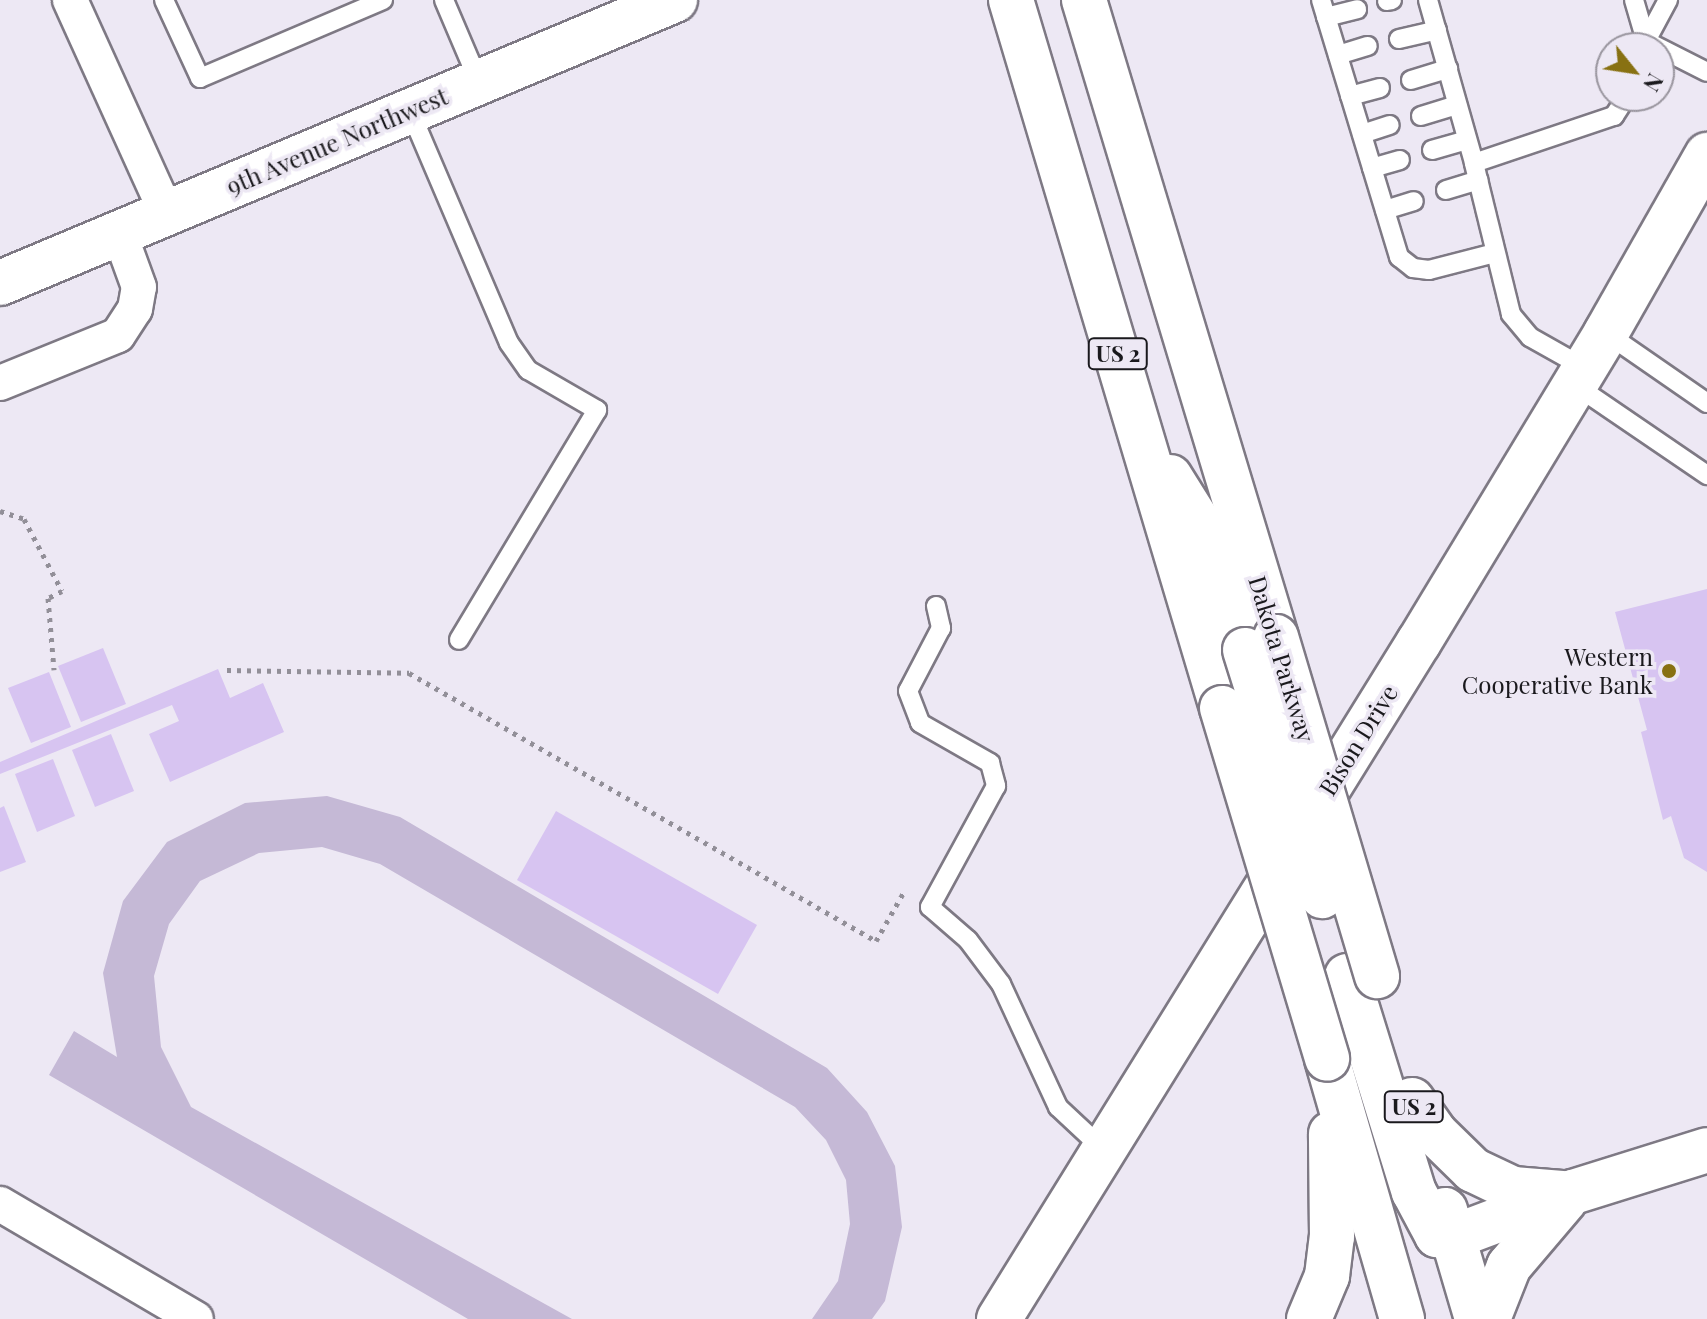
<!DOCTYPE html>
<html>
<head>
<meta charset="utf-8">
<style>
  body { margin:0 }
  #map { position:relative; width:1707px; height:1319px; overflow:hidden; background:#ede8f4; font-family:"Playfair Display",serif }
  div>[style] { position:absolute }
  .green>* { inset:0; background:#c5b9d6 }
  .building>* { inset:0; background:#d7c4f1 }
  .path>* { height:5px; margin-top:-2.5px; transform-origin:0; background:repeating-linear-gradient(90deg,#928f98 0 4px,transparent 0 10px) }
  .roads { filter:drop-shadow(2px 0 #7e7984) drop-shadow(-2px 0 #7e7984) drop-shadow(0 2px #7e7984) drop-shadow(0 -2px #7e7984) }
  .lane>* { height:18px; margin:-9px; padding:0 9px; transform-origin:9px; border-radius:9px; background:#fff }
  .street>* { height:34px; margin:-17px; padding:0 17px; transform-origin:17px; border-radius:17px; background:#fff }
  .secondary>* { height:44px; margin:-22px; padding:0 22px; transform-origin:22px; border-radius:22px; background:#fff }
  .highway>* { height:44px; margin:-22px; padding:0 22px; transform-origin:22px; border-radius:22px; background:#fff }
  .bridges { filter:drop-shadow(2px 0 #7e7984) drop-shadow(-2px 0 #7e7984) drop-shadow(0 2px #7e7984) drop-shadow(0 -2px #7e7984) }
  .highway-bridge>* { height:44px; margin:-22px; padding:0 22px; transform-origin:22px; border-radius:22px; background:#fff }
  .dots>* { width:22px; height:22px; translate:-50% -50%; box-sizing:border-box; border:4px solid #ede8f4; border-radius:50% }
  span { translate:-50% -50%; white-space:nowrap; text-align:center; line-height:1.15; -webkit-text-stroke:7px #ede8f4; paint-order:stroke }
  .shield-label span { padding:2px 6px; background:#ede8f4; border:2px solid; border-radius:6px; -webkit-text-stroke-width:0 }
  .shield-label { font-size:22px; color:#1a191d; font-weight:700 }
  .street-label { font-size:24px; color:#1a191d }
  .poi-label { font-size:24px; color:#1a191d }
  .right { translate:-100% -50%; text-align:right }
  .north { position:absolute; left:1595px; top:32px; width:80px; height:80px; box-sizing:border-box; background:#ede8f4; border:2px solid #99959e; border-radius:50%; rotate:120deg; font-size:22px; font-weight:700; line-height:32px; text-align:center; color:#1a191d }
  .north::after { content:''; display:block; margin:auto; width:28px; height:36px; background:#887112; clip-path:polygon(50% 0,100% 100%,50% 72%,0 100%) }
</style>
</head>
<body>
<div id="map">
  <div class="green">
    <div style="clip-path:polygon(327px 796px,400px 817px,827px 1068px,867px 1112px,895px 1166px,902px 1227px,885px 1301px,872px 1319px,812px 1319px,838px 1281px,850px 1224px,846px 1180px,826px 1140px,795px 1107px,380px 864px,322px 847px,259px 853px,200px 881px,169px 924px,154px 976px,161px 1047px,191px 1107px,572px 1319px,468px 1319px,49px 1075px,74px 1031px,117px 1057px,103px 973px,123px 901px,167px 842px,245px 803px)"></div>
  </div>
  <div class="building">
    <div style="clip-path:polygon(1707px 589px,1707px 872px,1684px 858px,1671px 816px,1663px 820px,1641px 732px,1647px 730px,1615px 612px)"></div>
    <div style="clip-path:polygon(103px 648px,126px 704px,81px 722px,58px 666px)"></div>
    <div style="clip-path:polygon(218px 669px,230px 698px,263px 683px,284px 732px,170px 782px,149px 734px,179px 721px,172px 705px,0 774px,0 762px)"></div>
    <div style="clip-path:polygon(49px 672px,71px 727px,31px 743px,8px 688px)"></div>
    <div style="clip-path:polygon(111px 734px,134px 791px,95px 807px,72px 750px)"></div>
    <div style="clip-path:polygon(53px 759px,75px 816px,37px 832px,15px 774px)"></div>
    <div style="clip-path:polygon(4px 806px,26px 862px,0 872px,0 808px)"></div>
    <div style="clip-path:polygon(556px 811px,757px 925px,718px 994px,517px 880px)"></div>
  </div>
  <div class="path">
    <div style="left:0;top:511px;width:25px;rotate:18deg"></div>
    <div style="left:24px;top:519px;width:81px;rotate:62.2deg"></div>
    <div style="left:62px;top:591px;width:16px;rotate:153deg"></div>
    <div style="left:48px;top:598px;width:72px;rotate:85.2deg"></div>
    <div style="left:227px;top:670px;width:182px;rotate:0.9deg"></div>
    <div style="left:409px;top:673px;width:538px;rotate:29.85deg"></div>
    <div style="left:876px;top:941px;width:56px;rotate:-60.3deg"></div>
  </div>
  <div class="roads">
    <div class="lane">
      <div style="left:164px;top:0;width:86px;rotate:65.2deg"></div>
      <div style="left:200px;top:78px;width:199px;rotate:-23.1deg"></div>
      <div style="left:444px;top:0;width:89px;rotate:66.9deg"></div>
      <div style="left:1321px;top:0;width:269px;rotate:73.1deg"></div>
      <div style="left:1399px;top:257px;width:18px;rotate:38deg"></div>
      <div style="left:1413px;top:268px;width:16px;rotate:7deg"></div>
      <div style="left:1429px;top:270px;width:68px;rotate:-14.4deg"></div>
      <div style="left:1428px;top:0;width:169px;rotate:74.2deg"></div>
      <div style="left:1634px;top:0;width:43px;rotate:73.7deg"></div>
      <div style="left:1387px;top:1px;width:5px;rotate:-11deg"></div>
      <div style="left:1326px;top:17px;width:32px;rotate:-14deg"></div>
      <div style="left:1399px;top:39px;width:39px;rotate:-13deg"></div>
      <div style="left:1646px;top:41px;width:47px;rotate:-61.8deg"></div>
      <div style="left:1644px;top:48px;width:7px;rotate:-74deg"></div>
      <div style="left:1646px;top:41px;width:68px;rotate:26.9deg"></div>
      <div style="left:1338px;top:55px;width:31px;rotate:-17deg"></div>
      <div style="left:1411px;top:80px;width:39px;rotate:-17deg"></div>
      <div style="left:1350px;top:96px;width:31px;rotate:-15deg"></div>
      <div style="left:410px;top:111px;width:252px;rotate:66.9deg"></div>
      <div style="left:509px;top:343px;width:33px;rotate:55deg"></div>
      <div style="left:528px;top:370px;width:80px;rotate:30.1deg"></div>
      <div style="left:597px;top:410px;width:268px;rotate:121deg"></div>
      <div style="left:1421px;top:116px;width:38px;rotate:-17deg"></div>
      <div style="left:1362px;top:134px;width:29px;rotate:-18deg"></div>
      <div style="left:1432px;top:150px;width:36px;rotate:-16deg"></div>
      <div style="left:1372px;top:168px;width:29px;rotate:-16deg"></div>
      <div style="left:1446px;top:190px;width:34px;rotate:-17deg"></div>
      <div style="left:1385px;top:210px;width:30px;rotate:-17deg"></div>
      <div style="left:1606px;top:333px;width:123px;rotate:34.7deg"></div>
      <div style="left:1585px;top:368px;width:63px;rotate:-150.6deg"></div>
      <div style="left:1530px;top:337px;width:30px;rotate:-130deg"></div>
      <div style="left:1511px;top:314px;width:155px;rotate:-103.8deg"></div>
      <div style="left:1474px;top:163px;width:148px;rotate:-18.6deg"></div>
      <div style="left:1614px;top:116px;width:24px;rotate:-57deg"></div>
      <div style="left:1575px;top:385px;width:160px;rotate:34.3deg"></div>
      <div style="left:936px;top:606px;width:23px;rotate:77deg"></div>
      <div style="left:941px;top:628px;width:71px;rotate:117.6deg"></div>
      <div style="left:908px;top:691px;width:34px;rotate:69deg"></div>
      <div style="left:920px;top:723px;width:81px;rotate:29.7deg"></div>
      <div style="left:990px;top:763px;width:24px;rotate:75deg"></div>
      <div style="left:996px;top:786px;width:138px;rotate:118.6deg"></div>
      <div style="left:930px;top:907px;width:50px;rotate:41deg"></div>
      <div style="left:968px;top:940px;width:55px;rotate:53.1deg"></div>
      <div style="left:1001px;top:984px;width:136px;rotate:65.1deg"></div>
      <div style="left:1058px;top:1107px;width:63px;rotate:43.1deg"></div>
    </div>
    <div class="street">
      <div style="left:70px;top:0;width:233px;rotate:65.6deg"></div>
      <div style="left:0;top:383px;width:127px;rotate:-22.1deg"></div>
      <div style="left:118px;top:335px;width:31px;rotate:-57deg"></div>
      <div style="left:135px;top:309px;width:22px;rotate:-80deg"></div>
      <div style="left:139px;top:287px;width:59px;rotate:-110deg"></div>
      <div style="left:0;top:1204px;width:227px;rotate:30.4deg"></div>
    </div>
    <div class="secondary">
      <div style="left:0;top:283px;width:732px;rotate:-22.75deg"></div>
      <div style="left:1573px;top:1192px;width:140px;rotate:-17.4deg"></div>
      <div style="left:999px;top:1319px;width:797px;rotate:-58.19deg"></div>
      <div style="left:1419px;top:642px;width:361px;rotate:-58.8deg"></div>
      <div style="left:1606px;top:333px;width:205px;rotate:-60.4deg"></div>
    </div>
    <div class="highway">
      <div style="left:1011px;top:0;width:739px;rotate:73.4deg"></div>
      <div style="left:1084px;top:0;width:665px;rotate:73.23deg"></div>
      <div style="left:1170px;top:477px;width:79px;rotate:57.9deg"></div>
      <div style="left:1212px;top:544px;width:111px;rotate:72.7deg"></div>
      <div style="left:1347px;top:976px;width:226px;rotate:72.8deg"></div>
      <div style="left:1414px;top:1192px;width:49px;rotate:61.9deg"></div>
      <div style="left:1437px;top:1235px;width:16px;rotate:7deg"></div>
      <div style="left:1453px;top:1237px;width:128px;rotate:-20.6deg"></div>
      <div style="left:1327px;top:1059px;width:271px;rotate:73.9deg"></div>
      <div style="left:1412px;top:1100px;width:39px;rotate:55deg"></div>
      <div style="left:1434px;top:1132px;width:54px;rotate:44.3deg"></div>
      <div style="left:1473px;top:1170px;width:44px;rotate:25.4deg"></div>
      <div style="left:1513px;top:1189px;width:49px;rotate:4.7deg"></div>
      <div style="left:1445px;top:1210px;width:114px;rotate:73.6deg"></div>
      <div style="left:1309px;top:1319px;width:47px;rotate:-67.3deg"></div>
      <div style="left:1327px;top:1276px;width:39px;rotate:-83deg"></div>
      <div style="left:1332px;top:1237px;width:103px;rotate:-90.6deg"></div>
      <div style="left:1488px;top:1319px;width:57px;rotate:-68.4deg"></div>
      <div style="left:1509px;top:1266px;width:87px;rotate:-49.7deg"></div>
    </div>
  </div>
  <div class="bridges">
    <div class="highway-bridge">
      <div style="left:1276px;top:637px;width:354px;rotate:73.4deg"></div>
      <div style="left:1245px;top:650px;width:258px;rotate:72.6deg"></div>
      <div style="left:1222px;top:708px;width:366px;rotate:73.3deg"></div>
    </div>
  </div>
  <div class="dots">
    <div style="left:1669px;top:671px;background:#887112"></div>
  </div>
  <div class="shield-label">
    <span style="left:1118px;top:354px">US 2</span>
    <span style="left:1414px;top:1107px">US 2</span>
  </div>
  <div class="street-label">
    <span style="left:337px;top:141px;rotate:-23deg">9th Avenue Northwest</span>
    <span style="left:1282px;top:659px;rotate:73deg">Dakota Parkway</span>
    <span style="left:1358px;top:740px;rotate:-58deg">Bison Drive</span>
  </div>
  <div class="poi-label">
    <span class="right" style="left:1653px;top:671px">Western<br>Cooperative Bank</span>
  </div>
  <div class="north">N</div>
</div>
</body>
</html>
